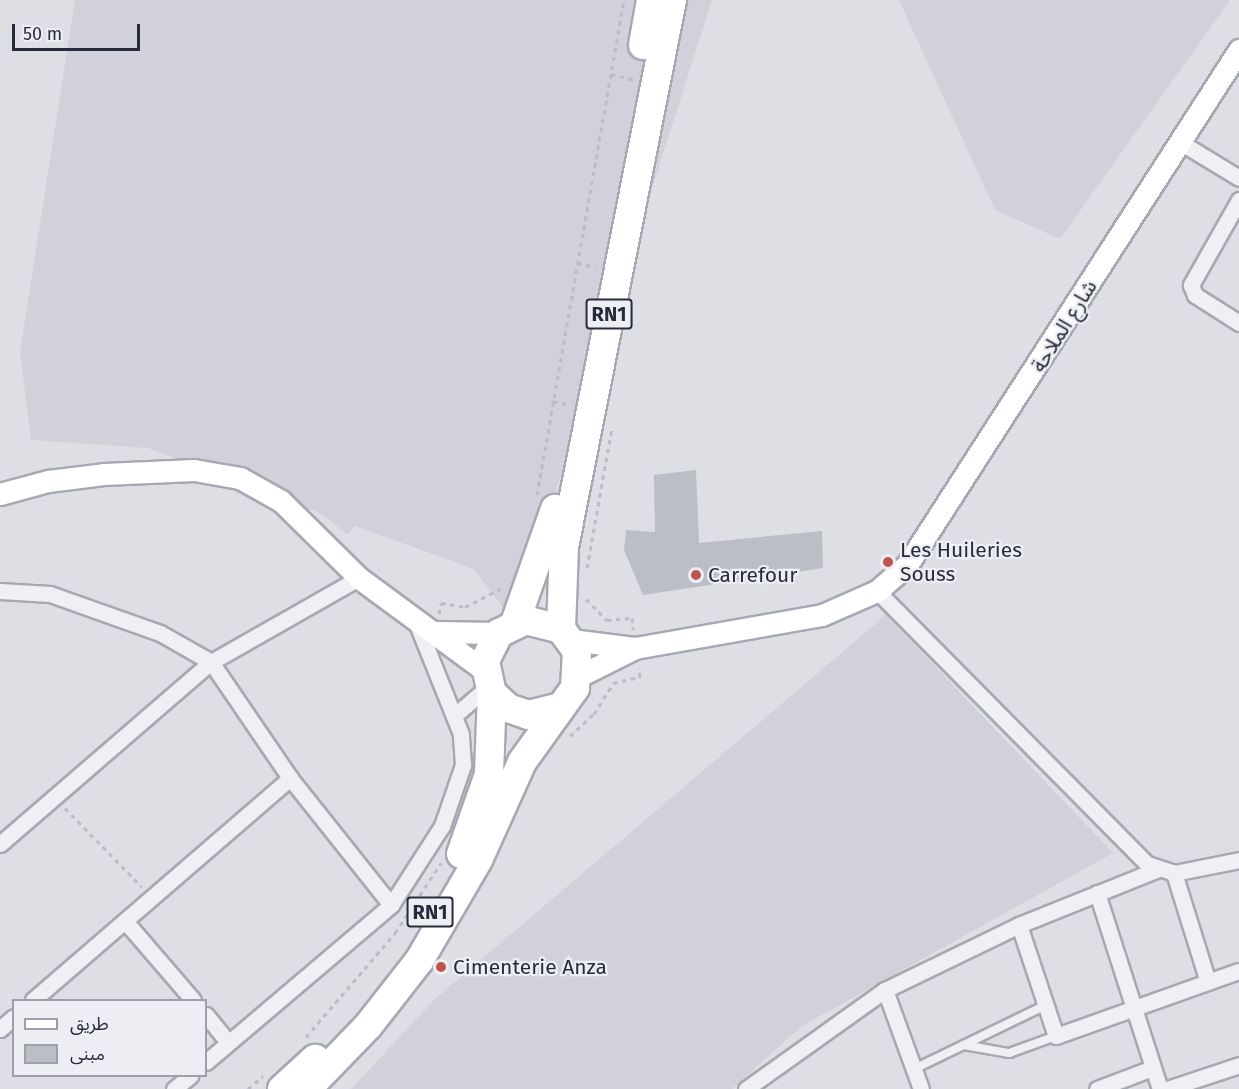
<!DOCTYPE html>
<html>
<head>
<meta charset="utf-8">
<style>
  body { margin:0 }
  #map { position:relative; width:1239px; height:1089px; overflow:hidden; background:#dddfe5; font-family:"Fira Sans","Noto Sans Arabic",sans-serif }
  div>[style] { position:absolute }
  .built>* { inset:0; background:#d0d1da }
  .building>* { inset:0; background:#bbbdc7 }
  .path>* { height:3px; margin-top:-1.5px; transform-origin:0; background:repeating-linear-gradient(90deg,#bbbdc4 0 4.5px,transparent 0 9px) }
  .roads { filter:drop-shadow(2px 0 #a7a9b2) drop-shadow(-2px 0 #a7a9b2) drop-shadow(0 2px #a7a9b2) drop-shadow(0 -2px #a7a9b2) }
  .lane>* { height:8px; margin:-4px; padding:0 4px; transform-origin:4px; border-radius:4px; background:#eff0f4 }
  .street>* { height:15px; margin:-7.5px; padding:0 7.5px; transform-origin:7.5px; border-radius:7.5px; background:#eff0f4 }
  .secondary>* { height:21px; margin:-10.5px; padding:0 10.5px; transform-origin:10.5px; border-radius:10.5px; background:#fff }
  .highway>* { height:28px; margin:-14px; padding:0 14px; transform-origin:14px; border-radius:14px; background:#fff }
  .dots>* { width:16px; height:16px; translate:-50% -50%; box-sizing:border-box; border:3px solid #eceef3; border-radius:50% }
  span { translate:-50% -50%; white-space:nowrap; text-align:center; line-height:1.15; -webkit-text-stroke:4.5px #eceef3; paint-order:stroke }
  .shield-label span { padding:2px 4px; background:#eceef3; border:2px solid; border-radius:4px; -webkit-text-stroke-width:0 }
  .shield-label { font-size:20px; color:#282b3a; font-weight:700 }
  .street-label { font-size:21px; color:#282b3a }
  .poi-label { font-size:21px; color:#282b3a }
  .left { translate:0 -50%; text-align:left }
  .legend { position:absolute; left:12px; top:999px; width:195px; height:78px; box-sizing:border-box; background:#eceef3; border:2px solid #9ea0a9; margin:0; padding:8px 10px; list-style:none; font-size:18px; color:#282b3a }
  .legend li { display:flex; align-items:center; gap:12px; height:30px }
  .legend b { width:30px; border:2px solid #9ea0a9 }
  .scale { position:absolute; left:12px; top:24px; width:128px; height:27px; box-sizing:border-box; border:3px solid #282b3a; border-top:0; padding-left:8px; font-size:18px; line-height:21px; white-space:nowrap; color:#282b3a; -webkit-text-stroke:4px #eceef3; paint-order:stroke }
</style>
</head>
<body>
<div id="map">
  <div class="built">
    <div style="clip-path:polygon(75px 0,712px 0,514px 623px,474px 569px,355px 526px,348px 535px,320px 513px,148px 448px,31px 440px,20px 352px)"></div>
    <div style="clip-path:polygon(899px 0,1230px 0,1060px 239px,995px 210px)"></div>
    <div style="clip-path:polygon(886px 615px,1113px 853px,802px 1026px,732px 1089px,351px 1089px,436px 998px)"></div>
  </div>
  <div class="building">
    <div style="clip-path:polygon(696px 470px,699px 543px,822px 531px,823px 568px,643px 595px,624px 550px,626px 530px,655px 532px,654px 475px)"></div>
  </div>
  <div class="path">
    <div style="left:611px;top:74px;width:25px;rotate:14deg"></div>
    <div style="left:577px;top:263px;width:19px;rotate:12deg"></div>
    <div style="left:553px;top:401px;width:16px;rotate:14deg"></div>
    <div style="left:537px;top:495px;width:503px;rotate:-80.03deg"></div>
    <div style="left:587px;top:568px;width:143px;rotate:-79.9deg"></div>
    <div style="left:586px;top:599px;width:30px;rotate:45deg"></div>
    <div style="left:607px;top:620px;width:25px;rotate:-5deg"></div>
    <div style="left:632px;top:618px;width:12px;rotate:85deg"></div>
    <div style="left:439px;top:614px;width:11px;rotate:-80deg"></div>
    <div style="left:441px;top:603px;width:24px;rotate:9deg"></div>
    <div style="left:465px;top:607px;width:42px;rotate:-27.2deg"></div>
    <div style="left:570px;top:736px;width:33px;rotate:-43deg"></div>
    <div style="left:594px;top:714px;width:36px;rotate:-58deg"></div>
    <div style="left:613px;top:683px;width:28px;rotate:-13deg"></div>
    <div style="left:640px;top:677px;width:9px;rotate:-96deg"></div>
    <div style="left:65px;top:808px;width:110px;rotate:45.7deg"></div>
    <div style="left:306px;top:1037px;width:137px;rotate:-49.4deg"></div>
    <div style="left:395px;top:933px;width:84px;rotate:-56.7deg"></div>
    <div style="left:248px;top:1089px;width:20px;rotate:-41deg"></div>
  </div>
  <div class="roads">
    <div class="lane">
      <div style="left:964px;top:1045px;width:46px;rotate:10.1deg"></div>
      <div style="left:1009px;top:1053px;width:50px;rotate:-19.9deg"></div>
      <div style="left:914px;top:1069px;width:147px;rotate:-25.9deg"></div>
    </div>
    <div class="street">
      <div style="left:1180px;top:142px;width:69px;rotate:31.4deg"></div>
      <div style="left:1239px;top:200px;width:98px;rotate:119.5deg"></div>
      <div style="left:1191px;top:285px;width:11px;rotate:68deg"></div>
      <div style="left:1195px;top:295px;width:52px;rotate:32.5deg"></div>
      <div style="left:0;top:591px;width:50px;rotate:3.4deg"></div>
      <div style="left:50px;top:594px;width:117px;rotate:19.5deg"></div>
      <div style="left:160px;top:633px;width:59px;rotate:29.6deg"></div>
      <div style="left:211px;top:662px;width:140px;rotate:55.7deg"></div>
      <div style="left:290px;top:778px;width:162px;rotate:51.5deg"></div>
      <div style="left:877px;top:591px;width:384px;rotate:45.3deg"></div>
      <div style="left:1147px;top:864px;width:28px;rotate:18deg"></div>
      <div style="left:1174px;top:873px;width:66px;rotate:-11.3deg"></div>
      <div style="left:455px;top:715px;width:45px;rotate:-40.5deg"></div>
      <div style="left:0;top:844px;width:279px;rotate:-40.8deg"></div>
      <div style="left:211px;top:662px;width:170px;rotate:-29.6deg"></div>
      <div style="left:1174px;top:873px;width:114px;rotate:72.7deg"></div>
      <div style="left:1097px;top:893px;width:206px;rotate:72.2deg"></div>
      <div style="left:125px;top:921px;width:104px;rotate:49.3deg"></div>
      <div style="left:1019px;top:925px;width:117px;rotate:71.6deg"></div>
      <div style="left:1056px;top:1036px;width:194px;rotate:-19.6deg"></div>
      <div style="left:885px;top:990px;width:105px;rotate:70deg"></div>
      <div style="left:33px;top:1000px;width:340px;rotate:-40.8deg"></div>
      <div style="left:206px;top:1015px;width:35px;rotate:51deg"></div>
      <div style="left:0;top:1029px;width:18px;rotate:-41deg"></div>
      <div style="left:206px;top:1062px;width:243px;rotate:-40.3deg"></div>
      <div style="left:391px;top:905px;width:94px;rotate:-57.2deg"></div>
      <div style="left:442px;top:826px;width:65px;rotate:-71deg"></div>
      <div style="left:463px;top:765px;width:31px;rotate:-94deg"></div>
      <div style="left:461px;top:734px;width:124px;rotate:-111.8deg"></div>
      <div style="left:174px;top:1089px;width:21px;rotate:-39deg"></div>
      <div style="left:746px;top:1089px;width:171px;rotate:-35.5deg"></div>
      <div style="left:885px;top:990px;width:149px;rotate:-25.9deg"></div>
      <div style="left:1019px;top:925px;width:148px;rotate:-21.9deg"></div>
      <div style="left:1097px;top:1089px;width:57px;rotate:-20.7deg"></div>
      <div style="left:1167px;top:1089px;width:76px;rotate:-18.4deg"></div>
    </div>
    <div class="secondary">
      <div style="left:0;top:494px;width:50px;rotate:-15.2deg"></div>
      <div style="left:48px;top:481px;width:56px;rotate:-7.1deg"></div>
      <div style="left:104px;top:474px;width:90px;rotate:-2.5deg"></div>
      <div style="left:194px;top:470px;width:47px;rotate:9.9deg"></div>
      <div style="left:240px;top:478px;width:47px;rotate:29.3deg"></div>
      <div style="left:281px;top:501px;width:110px;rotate:44.6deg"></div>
      <div style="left:359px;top:578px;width:157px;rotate:36.4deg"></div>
      <div style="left:436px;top:632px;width:63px;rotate:0.9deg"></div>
      <div style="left:571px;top:640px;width:64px;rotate:7.1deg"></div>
      <div style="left:635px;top:648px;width:190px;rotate:-10deg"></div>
      <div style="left:822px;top:615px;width:60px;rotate:-23.6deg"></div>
      <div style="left:877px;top:591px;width:40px;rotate:-41deg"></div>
      <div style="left:907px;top:565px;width:613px;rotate:-57.19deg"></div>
      <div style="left:579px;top:676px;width:63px;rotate:-26.6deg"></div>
    </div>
    <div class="highway">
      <div style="left:643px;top:45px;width:46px;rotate:-79.9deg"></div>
      <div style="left:515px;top:623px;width:121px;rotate:-70.7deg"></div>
      <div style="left:561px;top:629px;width:82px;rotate:-87.9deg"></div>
      <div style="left:564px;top:547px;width:558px;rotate:-78.83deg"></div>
      <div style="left:461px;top:854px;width:85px;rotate:-70.7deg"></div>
      <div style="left:489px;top:774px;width:81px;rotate:-87.9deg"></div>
      <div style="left:282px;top:1089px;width:45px;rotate:-42.3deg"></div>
      <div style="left:307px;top:1089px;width:88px;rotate:-45.9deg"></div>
      <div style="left:368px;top:1026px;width:83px;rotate:-51.9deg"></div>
      <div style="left:419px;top:961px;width:117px;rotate:-59.7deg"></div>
      <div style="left:478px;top:860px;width:107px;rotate:-65.8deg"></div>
      <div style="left:522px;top:762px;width:91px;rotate:-54.4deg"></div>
      <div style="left:575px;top:688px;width:37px;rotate:-87deg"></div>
      <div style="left:577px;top:651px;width:27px;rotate:-126deg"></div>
      <div style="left:561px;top:629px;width:36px;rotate:-166deg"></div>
      <div style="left:526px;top:620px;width:30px;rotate:154deg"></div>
      <div style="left:499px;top:633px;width:31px;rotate:117deg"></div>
      <div style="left:485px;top:661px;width:33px;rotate:78deg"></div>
      <div style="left:492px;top:693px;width:22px;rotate:43deg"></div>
      <div style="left:508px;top:708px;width:21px;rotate:19deg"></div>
      <div style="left:528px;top:715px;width:32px;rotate:-14deg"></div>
    </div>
  </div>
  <div class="dots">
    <div style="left:888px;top:562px;background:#bd554f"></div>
    <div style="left:696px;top:575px;background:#bd554f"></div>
    <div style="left:441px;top:967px;background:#bd554f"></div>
  </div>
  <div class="shield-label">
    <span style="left:609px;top:314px">RN1</span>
    <span style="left:430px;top:912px">RN1</span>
  </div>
  <div class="street-label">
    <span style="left:1064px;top:326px;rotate:-58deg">شارع الملاحة</span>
  </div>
  <div class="poi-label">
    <span class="left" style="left:900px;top:562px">Les Huileries<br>Souss</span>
    <span class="left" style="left:708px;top:575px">Carrefour</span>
    <span class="left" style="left:453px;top:967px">Cimenterie Anza</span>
  </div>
  <ul class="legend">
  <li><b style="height:8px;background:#fff"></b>طريق</li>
  <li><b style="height:16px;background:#bbbdc7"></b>مبنى</li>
  </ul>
  <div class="scale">50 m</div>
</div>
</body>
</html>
